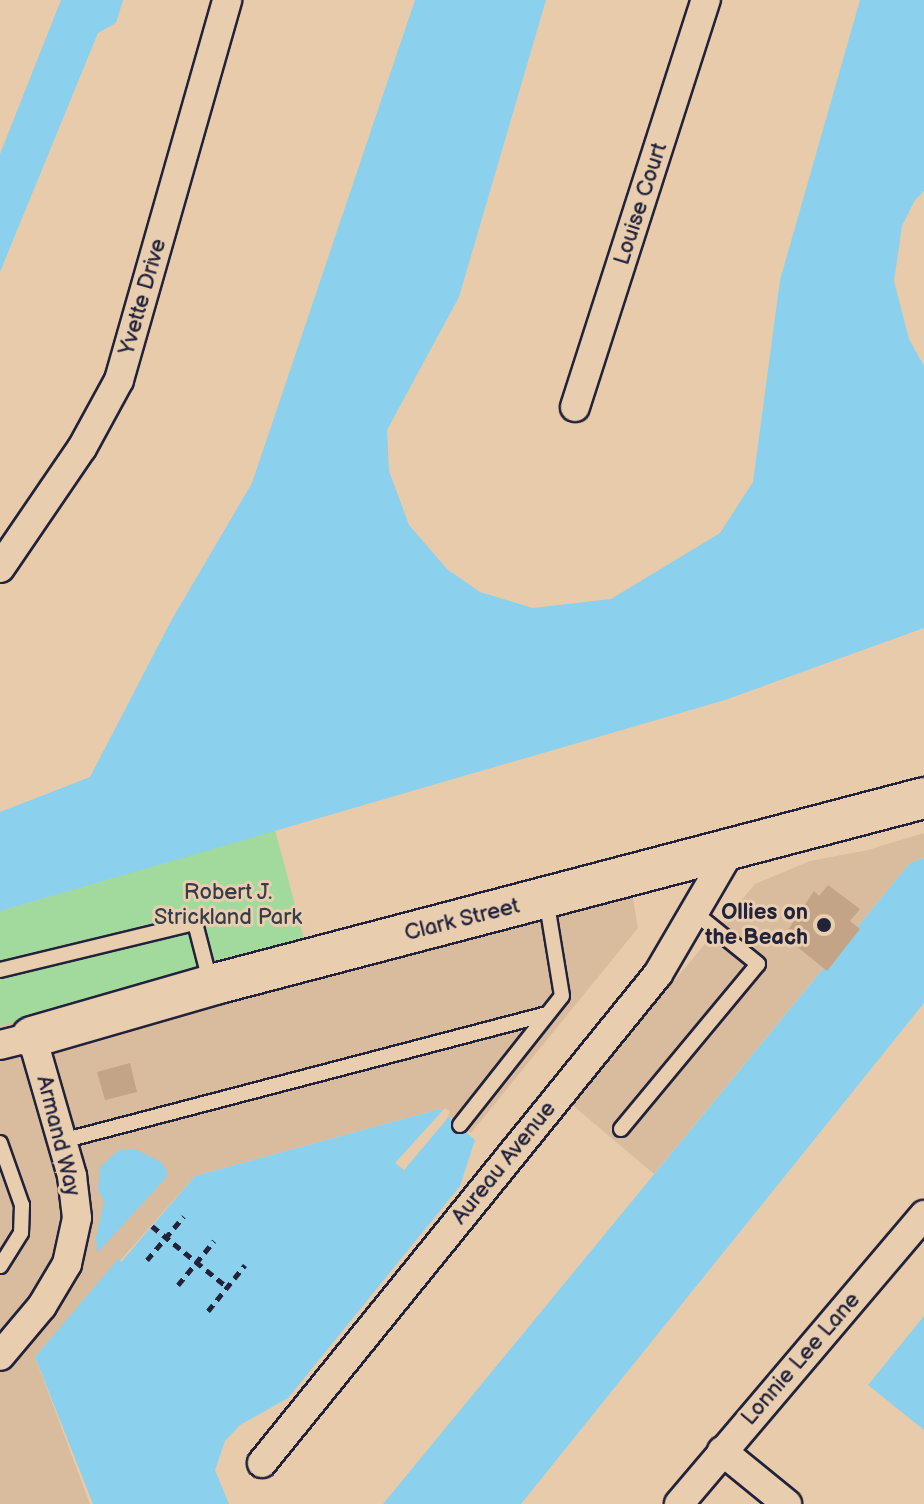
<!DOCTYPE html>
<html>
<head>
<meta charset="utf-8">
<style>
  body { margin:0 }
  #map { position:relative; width:924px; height:1504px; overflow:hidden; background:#e8cbaa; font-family:"Balsamiq Sans",sans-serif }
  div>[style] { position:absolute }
  .built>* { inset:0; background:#d9bc9e }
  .green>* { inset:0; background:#a2d99d }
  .water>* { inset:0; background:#8bd1ed }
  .pier>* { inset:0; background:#e8cbaa }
  .building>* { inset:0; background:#c4a487 }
  .path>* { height:5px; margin-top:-2.5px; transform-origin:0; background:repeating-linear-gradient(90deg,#22223b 0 8px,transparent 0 14px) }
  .roads { filter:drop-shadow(2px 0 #22223b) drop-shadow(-2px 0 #22223b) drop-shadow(0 2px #22223b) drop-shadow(0 -2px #22223b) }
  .lane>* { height:14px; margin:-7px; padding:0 7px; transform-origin:7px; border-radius:7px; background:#e8ceaf }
  .street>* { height:28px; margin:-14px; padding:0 14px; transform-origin:14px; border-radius:14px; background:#e8ceaf }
  .secondary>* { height:40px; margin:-20px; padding:0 20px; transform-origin:20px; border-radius:20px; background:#e8ceaf }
  .dots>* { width:22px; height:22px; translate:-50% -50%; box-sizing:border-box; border:4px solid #e8ceaf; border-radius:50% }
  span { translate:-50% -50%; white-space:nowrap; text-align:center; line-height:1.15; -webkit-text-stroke:6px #e8ceaf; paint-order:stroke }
  .street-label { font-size:22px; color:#22223b }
  .park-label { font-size:22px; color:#353d4a }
  .poi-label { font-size:22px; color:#22223b; font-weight:700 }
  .right { translate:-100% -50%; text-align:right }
</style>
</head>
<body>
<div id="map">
  <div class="built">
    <div style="clip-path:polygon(924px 833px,924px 858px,910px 863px,654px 1174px,571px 1104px,755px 884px,810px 861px,868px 850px)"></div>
    <div style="clip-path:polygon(626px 858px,638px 928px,471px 1133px,440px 1109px,195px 1176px,35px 1357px,90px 1504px,0 1504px,0 1026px)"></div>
  </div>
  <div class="green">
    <div style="clip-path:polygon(275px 830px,306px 946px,0 1026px,0 911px)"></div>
  </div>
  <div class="water">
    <div style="clip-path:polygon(61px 0,123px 0,116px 23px,98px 33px,0 272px,0 154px)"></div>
    <div style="clip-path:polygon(415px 0,546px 0,459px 297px,387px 430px,389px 471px,409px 525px,447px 569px,480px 592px,533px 608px,611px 599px,720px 533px,753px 482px,780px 280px,860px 0,924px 0,924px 191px,915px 200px,902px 226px,894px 281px,909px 339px,924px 366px,924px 628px,725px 700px,0 911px,0 812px,90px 777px,171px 621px,252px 483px)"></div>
    <div style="clip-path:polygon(924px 858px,924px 1003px,521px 1504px,383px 1504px,910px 863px)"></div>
    <div style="clip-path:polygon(440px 1109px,475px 1140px,460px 1186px,288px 1398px,240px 1425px,225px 1441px,215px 1470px,229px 1504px,93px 1504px,35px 1357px,119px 1258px,121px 1262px,195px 1176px)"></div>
    <div style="clip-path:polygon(135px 1149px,161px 1162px,167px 1171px,166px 1178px,97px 1253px,96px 1238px,104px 1201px,98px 1189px,100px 1167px,119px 1150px)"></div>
    <div style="clip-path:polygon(924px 1316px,924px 1430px,868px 1385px)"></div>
  </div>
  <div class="pier">
    <div style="clip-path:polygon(445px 1108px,450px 1112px,446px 1120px,404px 1170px,395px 1163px)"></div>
  </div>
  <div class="building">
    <div style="clip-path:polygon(828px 885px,860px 909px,850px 921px,860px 929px,827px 971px,784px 936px,814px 891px,819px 896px)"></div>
    <div style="clip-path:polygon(130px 1063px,137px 1092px,105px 1100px,97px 1072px)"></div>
  </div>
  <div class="path">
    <div style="left:152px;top:1226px;width:97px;rotate:39.1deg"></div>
    <div style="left:147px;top:1260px;width:57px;rotate:-49.9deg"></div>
    <div style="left:178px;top:1285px;width:57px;rotate:-50.7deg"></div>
    <div style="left:208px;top:1311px;width:59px;rotate:-51.2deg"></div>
  </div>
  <div class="roads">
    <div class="lane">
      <div style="left:0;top:970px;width:201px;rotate:-13.6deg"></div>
      <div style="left:195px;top:923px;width:64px;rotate:75.5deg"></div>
      <div style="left:460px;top:1125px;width:164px;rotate:-51.7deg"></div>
      <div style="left:562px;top:996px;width:99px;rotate:-99.3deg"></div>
      <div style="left:621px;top:1129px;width:214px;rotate:-50.3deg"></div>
      <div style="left:758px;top:964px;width:81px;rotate:-141deg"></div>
      <div style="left:62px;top:1141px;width:501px;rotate:-14.67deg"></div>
      <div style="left:0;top:1143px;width:66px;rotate:70.5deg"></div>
      <div style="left:22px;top:1205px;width:28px;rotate:92deg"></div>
      <div style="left:21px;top:1233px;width:39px;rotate:122deg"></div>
    </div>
    <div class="street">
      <div style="left:575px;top:407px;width:428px;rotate:-72.2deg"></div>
      <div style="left:0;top:568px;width:145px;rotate:-55.7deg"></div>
      <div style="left:82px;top:448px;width:77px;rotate:-61.4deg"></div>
      <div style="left:119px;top:380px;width:395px;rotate:-74.1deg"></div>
      <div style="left:0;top:1045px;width:33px;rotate:-14deg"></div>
      <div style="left:32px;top:1037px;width:145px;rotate:73.9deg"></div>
      <div style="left:72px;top:1176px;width:42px;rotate:83.2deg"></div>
      <div style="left:77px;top:1218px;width:47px;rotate:102.3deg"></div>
      <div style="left:67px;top:1264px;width:49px;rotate:120.8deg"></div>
      <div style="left:42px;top:1306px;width:65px;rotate:130deg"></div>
      <div style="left:722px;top:1451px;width:84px;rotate:39.2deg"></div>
      <div style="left:262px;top:1463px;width:629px;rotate:-51deg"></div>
      <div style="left:658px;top:974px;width:143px;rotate:-59.7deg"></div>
      <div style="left:679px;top:1504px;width:379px;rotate:-49.7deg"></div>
    </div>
    <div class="secondary">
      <div style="left:32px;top:1037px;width:195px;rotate:-16.1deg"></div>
      <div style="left:219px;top:983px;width:729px;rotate:-14.7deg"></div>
    </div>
  </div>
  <div class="dots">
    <div style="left:824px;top:925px;background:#22223b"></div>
  </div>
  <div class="street-label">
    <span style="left:641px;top:204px;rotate:-72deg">Louise Court</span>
    <span style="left:143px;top:297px;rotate:-74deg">Yvette Drive</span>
    <span style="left:462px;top:920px;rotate:-14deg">Clark Street</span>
    <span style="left:58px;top:1136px;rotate:76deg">Armand Way</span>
    <span style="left:504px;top:1163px;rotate:-51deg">Aureau Avenue</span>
    <span style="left:801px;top:1359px;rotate:-49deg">Lonnie Lee Lane</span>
  </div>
  <div class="park-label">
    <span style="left:228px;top:905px">Robert J.<br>Strickland Park</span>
  </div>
  <div class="poi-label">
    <span class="right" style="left:808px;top:925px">Ollies on<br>the Beach</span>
  </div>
</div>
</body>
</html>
